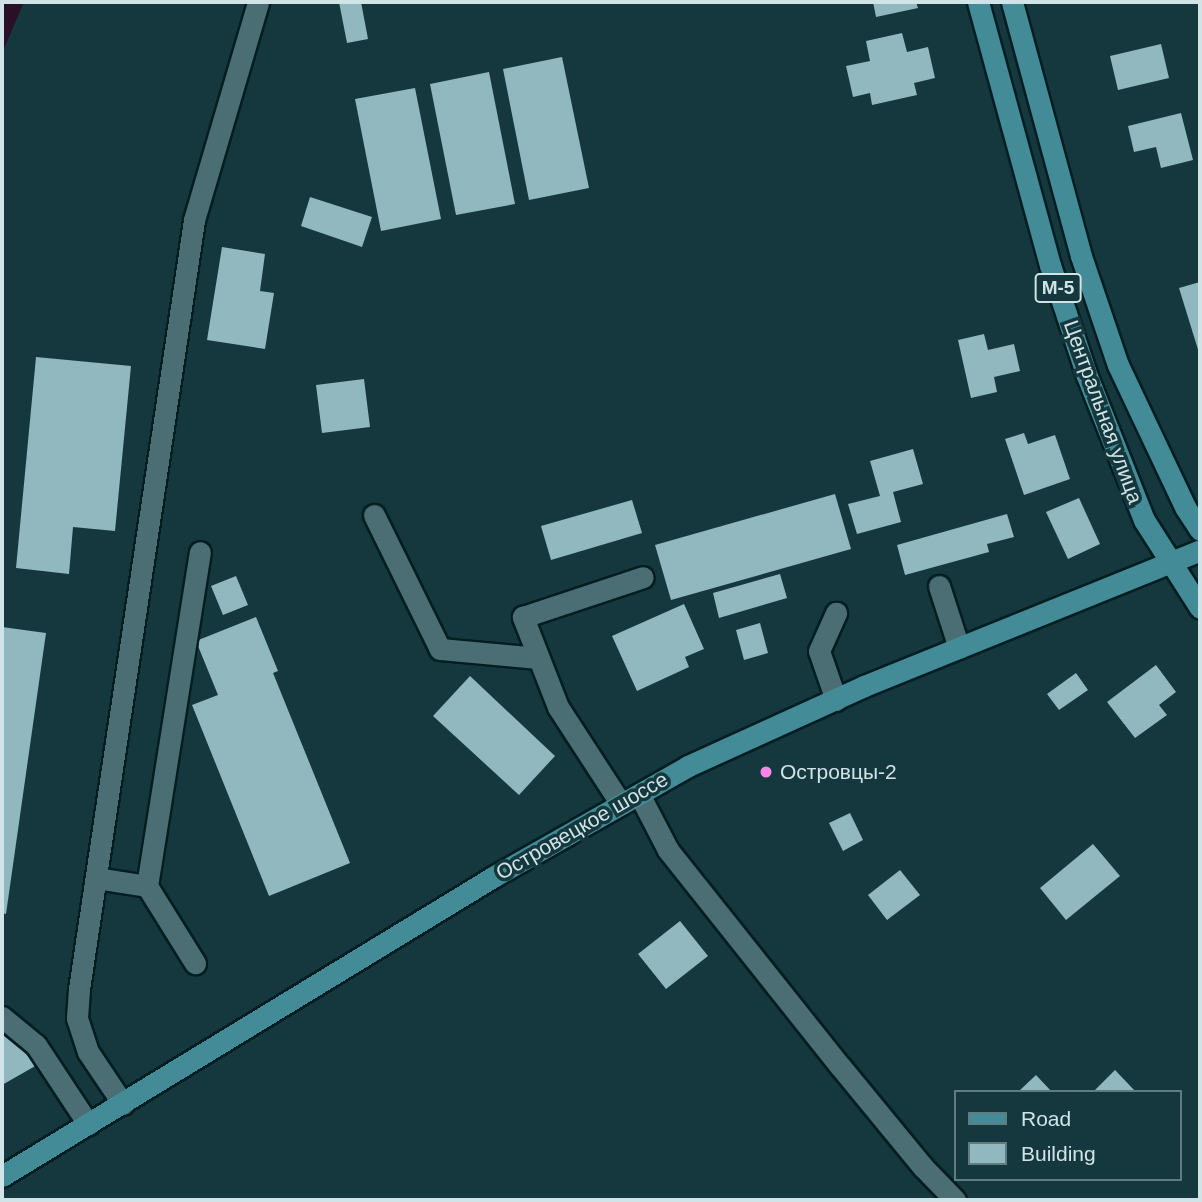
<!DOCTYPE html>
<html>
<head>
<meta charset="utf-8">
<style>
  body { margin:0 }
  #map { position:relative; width:1202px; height:1202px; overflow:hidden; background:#14383d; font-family:Arial,sans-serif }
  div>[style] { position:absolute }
  .water>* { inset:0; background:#2a1027 }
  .building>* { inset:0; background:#91b8be }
  .roads { filter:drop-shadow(2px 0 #031e22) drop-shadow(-2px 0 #031e22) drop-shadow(0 2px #031e22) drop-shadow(0 -2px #031e22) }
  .minor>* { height:21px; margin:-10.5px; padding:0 10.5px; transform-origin:10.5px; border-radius:10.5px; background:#4a6e74 }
  .major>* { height:21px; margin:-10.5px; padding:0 10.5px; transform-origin:10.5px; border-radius:10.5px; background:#438b96 }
  .dots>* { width:19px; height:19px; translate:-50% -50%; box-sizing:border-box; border:4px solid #14383d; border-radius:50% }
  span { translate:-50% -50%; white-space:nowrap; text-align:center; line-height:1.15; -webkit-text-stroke:7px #14383d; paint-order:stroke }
  .shield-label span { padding:2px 5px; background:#14383d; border:2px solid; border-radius:5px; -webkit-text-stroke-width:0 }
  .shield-label { font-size:19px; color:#d0e3e6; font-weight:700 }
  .street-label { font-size:21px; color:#d0e3e6 }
  .poi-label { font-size:21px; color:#d0e3e6 }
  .left { translate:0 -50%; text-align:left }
  .frame { position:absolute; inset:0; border:4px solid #d0e3e6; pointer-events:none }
  .legend { position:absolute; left:954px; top:1090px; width:228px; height:91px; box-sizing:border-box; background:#14383d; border:2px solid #5f7c81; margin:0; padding:9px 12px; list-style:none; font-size:21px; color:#d0e3e6 }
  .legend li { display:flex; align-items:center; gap:14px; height:35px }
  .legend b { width:35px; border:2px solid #5f7c81 }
</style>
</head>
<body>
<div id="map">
  <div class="water">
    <div style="clip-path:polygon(2px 2px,24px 2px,2px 53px)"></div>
  </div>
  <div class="building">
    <div style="clip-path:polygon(339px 2px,361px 2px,368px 39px,347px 43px)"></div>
    <div style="clip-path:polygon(873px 2px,916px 2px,918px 8px,876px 17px)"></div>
    <div style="clip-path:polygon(902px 33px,907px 52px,928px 47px,935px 78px,914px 83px,917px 95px,872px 105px,870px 93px,853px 97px,846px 66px,870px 61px,866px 41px)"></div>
    <div style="clip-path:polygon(1161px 44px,1169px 78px,1118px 90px,1110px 56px)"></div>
    <div style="clip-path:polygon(562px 57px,589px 188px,529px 200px,503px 69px)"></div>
    <div style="clip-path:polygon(489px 72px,515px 204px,456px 215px,430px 84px)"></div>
    <div style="clip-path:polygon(415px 88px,441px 219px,381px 231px,355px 99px)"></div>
    <div style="clip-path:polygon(1181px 113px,1193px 160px,1161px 168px,1156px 147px,1134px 152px,1128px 126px)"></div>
    <div style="clip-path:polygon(310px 197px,372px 217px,362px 247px,301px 226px)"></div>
    <div style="clip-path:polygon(222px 247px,265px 254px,260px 291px,274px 293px,265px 349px,207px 340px)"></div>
    <div style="clip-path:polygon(1200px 282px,1200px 356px,1179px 288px)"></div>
    <div style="clip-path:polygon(984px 334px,988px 350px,1014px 344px,1020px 371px,994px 377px,997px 392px,971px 398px,958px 340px)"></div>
    <div style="clip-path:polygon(36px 357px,131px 366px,115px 531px,73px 527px,69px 574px,16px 568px)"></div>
    <div style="clip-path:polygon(364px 379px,370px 427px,322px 433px,316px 385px)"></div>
    <div style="clip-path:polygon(1024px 433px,1028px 444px,1055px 435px,1070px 479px,1024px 495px,1005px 439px)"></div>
    <div style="clip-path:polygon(913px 449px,923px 484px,893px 492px,901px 522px,857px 534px,848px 504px,880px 496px,870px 461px)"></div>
    <div style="clip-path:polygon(835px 494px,851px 549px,671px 600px,655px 545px)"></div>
    <div style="clip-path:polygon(1079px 498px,1100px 544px,1068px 559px,1046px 512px)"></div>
    <div style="clip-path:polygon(632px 500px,642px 533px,551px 560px,541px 526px)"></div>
    <div style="clip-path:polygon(1007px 514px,1014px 537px,987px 544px,989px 552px,905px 575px,897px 545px)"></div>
    <div style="clip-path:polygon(780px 574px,787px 598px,719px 618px,713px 593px)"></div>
    <div style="clip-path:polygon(236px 576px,248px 605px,223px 615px,211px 586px)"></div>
    <div style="clip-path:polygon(684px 604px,704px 649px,685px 657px,689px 667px,637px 691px,612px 636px)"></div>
    <div style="clip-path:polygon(256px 617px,278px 671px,273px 673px,350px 863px,269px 896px,192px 705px,218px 695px,196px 641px)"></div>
    <div style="clip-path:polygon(760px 623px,768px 653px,744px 660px,736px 630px)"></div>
    <div style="clip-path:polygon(2px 627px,46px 633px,6px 914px,2px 913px)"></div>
    <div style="clip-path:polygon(1156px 665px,1176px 692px,1159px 705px,1167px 715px,1135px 738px,1107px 702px)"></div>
    <div style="clip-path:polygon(1076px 673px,1088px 690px,1059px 710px,1047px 694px)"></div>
    <div style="clip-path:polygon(470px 676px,555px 756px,519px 795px,433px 716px)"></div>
    <div style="clip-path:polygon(850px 813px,863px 840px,843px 851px,829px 823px)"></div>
    <div style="clip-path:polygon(1093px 844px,1120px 876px,1066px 920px,1040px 888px)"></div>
    <div style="clip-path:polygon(900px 870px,920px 895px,887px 920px,868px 895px)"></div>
    <div style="clip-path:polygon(680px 921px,708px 956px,666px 989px,638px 954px)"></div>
    <div style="clip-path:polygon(2px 1032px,21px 1038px,37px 1065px,2px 1085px)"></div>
    <div style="clip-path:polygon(1115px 1070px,1136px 1092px,1093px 1092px)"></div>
    <div style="clip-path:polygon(1036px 1075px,1052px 1092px,1018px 1092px)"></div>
  </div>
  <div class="roads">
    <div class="minor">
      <div style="left:374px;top:515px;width:149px;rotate:63.8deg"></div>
      <div style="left:440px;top:649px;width:99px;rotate:5.2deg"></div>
      <div style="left:939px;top:586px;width:65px;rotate:72.1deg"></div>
      <div style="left:836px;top:700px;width:52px;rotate:-109.1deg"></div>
      <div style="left:819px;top:651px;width:42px;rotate:-65.9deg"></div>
      <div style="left:639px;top:794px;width:63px;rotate:62.6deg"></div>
      <div style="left:668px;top:850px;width:276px;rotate:51.5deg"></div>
      <div style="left:840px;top:1066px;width:131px;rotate:50.6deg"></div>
      <div style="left:923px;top:1167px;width:46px;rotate:45.9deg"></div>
      <div style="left:621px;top:804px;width:116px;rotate:-123deg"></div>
      <div style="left:558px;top:707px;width:97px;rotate:-111.3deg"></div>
      <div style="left:523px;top:617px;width:126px;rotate:-18.4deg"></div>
      <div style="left:96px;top:878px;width:52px;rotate:8.9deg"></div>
      <div style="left:147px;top:886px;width:338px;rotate:-81deg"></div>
      <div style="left:147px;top:886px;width:91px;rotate:58.1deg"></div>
      <div style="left:2px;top:1017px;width:44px;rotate:39.5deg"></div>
      <div style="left:36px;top:1045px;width:95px;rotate:56.6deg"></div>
      <div style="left:123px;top:1104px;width:63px;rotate:-123.9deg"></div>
      <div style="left:88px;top:1052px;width:36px;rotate:-108deg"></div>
      <div style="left:77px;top:1018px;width:29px;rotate:-86deg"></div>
      <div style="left:79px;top:989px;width:778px;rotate:-81.49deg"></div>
      <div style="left:194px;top:220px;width:227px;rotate:-73.6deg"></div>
    </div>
    <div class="major">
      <div style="left:978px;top:2px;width:273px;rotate:74.7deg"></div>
      <div style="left:1050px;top:265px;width:117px;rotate:71.6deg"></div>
      <div style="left:1087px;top:376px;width:155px;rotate:68.4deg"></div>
      <div style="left:1144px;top:520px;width:104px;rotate:57.5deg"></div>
      <div style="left:1012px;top:2px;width:263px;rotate:74.8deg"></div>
      <div style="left:1081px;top:256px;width:115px;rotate:71.3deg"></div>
      <div style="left:1118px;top:365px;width:157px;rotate:64.7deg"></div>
      <div style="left:1185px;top:507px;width:27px;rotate:57deg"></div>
      <div style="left:2px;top:1176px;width:575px;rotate:-31.34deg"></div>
      <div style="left:493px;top:877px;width:224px;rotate:-29.6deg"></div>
      <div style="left:688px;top:766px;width:193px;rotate:-24.4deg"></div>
      <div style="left:864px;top:686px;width:362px;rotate:-22deg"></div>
    </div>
  </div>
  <div class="dots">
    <div style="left:766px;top:772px;background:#f987e9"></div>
  </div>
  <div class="shield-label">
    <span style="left:1058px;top:288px">М-5</span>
  </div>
  <div class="street-label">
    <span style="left:1103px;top:412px;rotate:70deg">Центральная улица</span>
    <span style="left:582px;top:826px;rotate:-30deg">Островецкое шоссе</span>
  </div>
  <div class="poi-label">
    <span class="left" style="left:780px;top:772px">Островцы-2</span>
  </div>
  <div class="frame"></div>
  <ul class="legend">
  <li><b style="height:9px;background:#438b96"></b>Road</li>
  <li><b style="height:19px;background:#91b8be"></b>Building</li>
  </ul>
</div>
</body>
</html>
